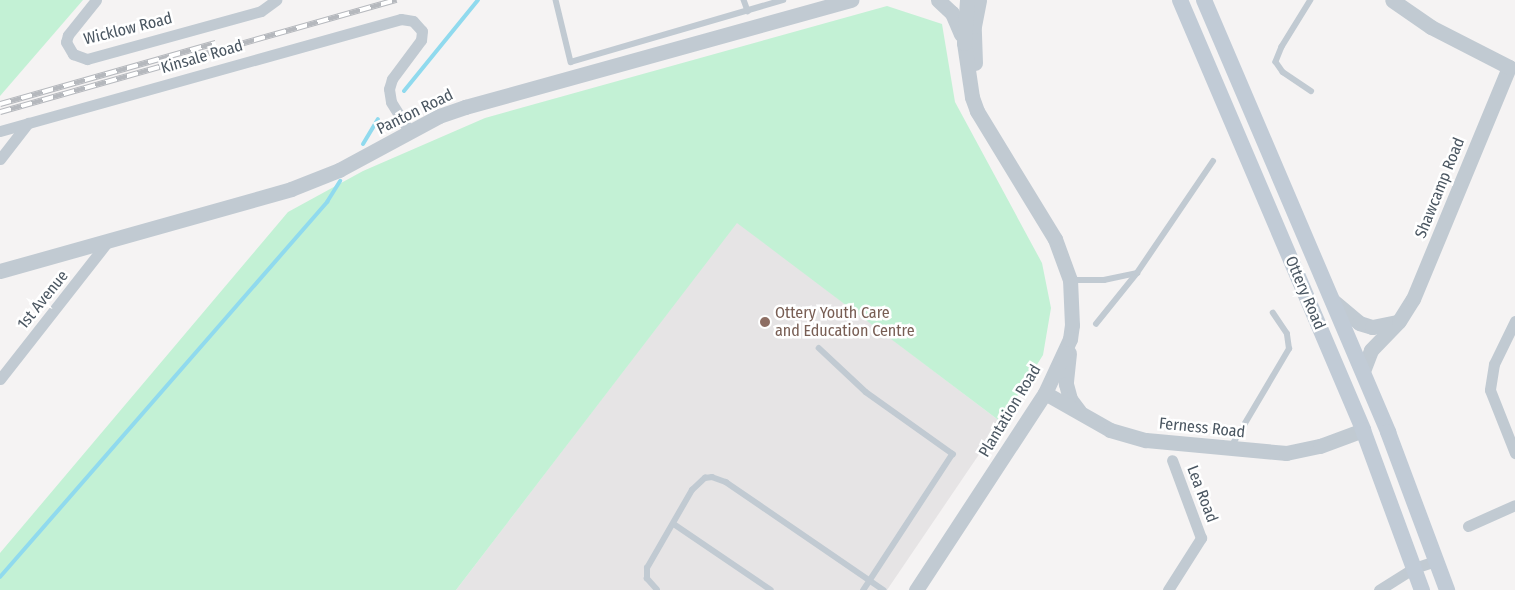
<!DOCTYPE html>
<html>
<head>
<meta charset="utf-8">
<style>
  body { margin:0 }
  #map { position:relative; width:1515px; height:590px; overflow:hidden; background:#f5f3f3; font-family:"Fira Sans Condensed",sans-serif }
  div>[style] { position:absolute }
  .education>* { inset:0; background:#e6e4e5 }
  .green>* { inset:0; background:#c3f1d5 }
  .stream>* { height:4px; margin:-2px; padding:0 2px; transform-origin:2px; border-radius:2px; background:#90daee }
  .service>* { height:5.5px; margin:-2.75px; padding:0 2.75px; transform-origin:2.75px; border-radius:2.75px; background:#c1cad2 }
  .minor>* { height:11px; margin:-5.5px; padding:0 5.5px; transform-origin:5.5px; border-radius:5.5px; background:#c1cad2 }
  .tertiary>* { height:15px; margin:-7.5px; padding:0 7.5px; transform-origin:7.5px; border-radius:7.5px; background:#c1cad2 }
  .secondary>* { height:16px; margin:-8px; padding:0 8px; transform-origin:8px; border-radius:8px; background:#c1cbd6 }
  .rail>* { height:5.5px; margin-top:-2.75px; transform-origin:0; background:repeating-linear-gradient(90deg,#fff 0 11px,#b5b8bd 0 22px); box-sizing:border-box; border-block:1px solid #b5b8bd }
  .dots>* { width:14px; height:14px; translate:-50% -50%; box-sizing:border-box; border:2px solid #fff; border-radius:50% }
  span { translate:-50% -50%; white-space:nowrap; text-align:center; line-height:1.15; -webkit-text-stroke:5px #fff; paint-order:stroke }
  .street-label { font-size:16px; color:#4a5661 }
  .education-label { font-size:16px; color:#785e54 }
  .left { translate:0 -50%; text-align:left }
</style>
</head>
<body>
<div id="map">
  <div class="education">
    <div style="clip-path:polygon(737px 222px,1001px 422px,887px 590px,456px 590px)"></div>
  </div>
  <div class="green">
    <div style="clip-path:polygon(0 0,83px 0,0 96px)"></div>
    <div style="clip-path:polygon(887px 6px,942px 24px,955px 102px,1042px 263px,1051px 308px,1043px 355px,1001px 422px,737px 223px,456px 590px,0 590px,0 553px,288px 212px,363px 171px,485px 118px)"></div>
  </div>
  <div class="stream">
    <div style="left:404px;top:91px;width:117px;rotate:-50.9deg"></div>
    <div style="left:363px;top:144px;width:29px;rotate:-59deg"></div>
    <div style="left:0;top:577px;width:498px;rotate:-48.9deg"></div>
    <div style="left:327px;top:202px;width:25px;rotate:-58deg"></div>
  </div>
  <div class="service">
    <div style="left:556px;top:0;width:64px;rotate:76.4deg"></div>
    <div style="left:571px;top:62px;width:221px;rotate:-16.3deg"></div>
    <div style="left:744px;top:0;width:12px;rotate:70deg"></div>
    <div style="left:1311px;top:0;width:55px;rotate:121.7deg"></div>
    <div style="left:1282px;top:47px;width:16px;rotate:112deg"></div>
    <div style="left:1276px;top:62px;width:12px;rotate:55deg"></div>
    <div style="left:1283px;top:72px;width:34px;rotate:34deg"></div>
    <div style="left:1070px;top:280px;width:34px"></div>
    <div style="left:1104px;top:280px;width:34px;rotate:-12deg"></div>
    <div style="left:1096px;top:324px;width:65px;rotate:-51.2deg"></div>
    <div style="left:1137px;top:273px;width:135px;rotate:-55.8deg"></div>
    <div style="left:819px;top:348px;width:64px;rotate:43.1deg"></div>
    <div style="left:866px;top:392px;width:107px;rotate:35.5deg"></div>
    <div style="left:953px;top:454px;width:163px;rotate:123.2deg"></div>
    <div style="left:1231px;top:447px;width:114px;rotate:-59.4deg"></div>
    <div style="left:1289px;top:349px;width:15px;rotate:-98deg"></div>
    <div style="left:1287px;top:334px;width:25px;rotate:-124deg"></div>
    <div style="left:674px;top:524px;width:117px;rotate:34.2deg"></div>
    <div style="left:657px;top:590px;width:15px;rotate:-132deg"></div>
    <div style="left:647px;top:579px;width:11px;rotate:-90deg"></div>
    <div style="left:647px;top:568px;width:90px;rotate:-60deg"></div>
    <div style="left:692px;top:490px;width:18px;rotate:-43deg"></div>
    <div style="left:705px;top:478px;width:7px;rotate:-8deg"></div>
    <div style="left:712px;top:477px;width:15px;rotate:20deg"></div>
    <div style="left:726px;top:482px;width:191px;rotate:34.4deg"></div>
  </div>
  <div class="minor">
    <div style="left:96px;top:0;width:45px;rotate:128.7deg"></div>
    <div style="left:68px;top:35px;width:7px;rotate:106deg"></div>
    <div style="left:66px;top:42px;width:14px;rotate:60deg"></div>
    <div style="left:73px;top:54px;width:15px;rotate:20deg"></div>
    <div style="left:87px;top:59px;width:180px;rotate:-15.4deg"></div>
    <div style="left:261px;top:11px;width:19px;rotate:-36deg"></div>
    <div style="left:0;top:131px;width:416px;rotate:-15.6deg"></div>
    <div style="left:401px;top:19px;width:12px;rotate:9deg"></div>
    <div style="left:413px;top:21px;width:13px;rotate:48deg"></div>
    <div style="left:422px;top:31px;width:9px;rotate:96deg"></div>
    <div style="left:421px;top:40px;width:49px;rotate:126.6deg"></div>
    <div style="left:392px;top:79px;width:10px;rotate:107deg"></div>
    <div style="left:389px;top:89px;width:13px;rotate:81deg"></div>
    <div style="left:391px;top:102px;width:36px;rotate:58deg"></div>
    <div style="left:0;top:159px;width:46px;rotate:-52.1deg"></div>
    <div style="left:1515px;top:321px;width:48px;rotate:116deg"></div>
    <div style="left:1494px;top:364px;width:26px;rotate:99deg"></div>
    <div style="left:1490px;top:390px;width:68px;rotate:68.4deg"></div>
    <div style="left:0;top:379px;width:177px;rotate:-51.9deg"></div>
    <div style="left:1468px;top:526px;width:51px;rotate:-24.1deg"></div>
    <div style="left:1168px;top:590px;width:62px;rotate:-57.6deg"></div>
    <div style="left:1201px;top:538px;width:83px;rotate:-110.4deg"></div>
    <div style="left:1379px;top:590px;width:41px;rotate:-32.2deg"></div>
    <div style="left:1414px;top:568px;width:22px;rotate:-18deg"></div>
  </div>
  <div class="tertiary">
    <div style="left:938px;top:0;width:19px;rotate:43deg"></div>
    <div style="left:952px;top:13px;width:23px;rotate:67deg"></div>
    <div style="left:975px;top:63px;width:37px;rotate:-92deg"></div>
    <div style="left:974px;top:26px;width:26px;rotate:-79deg"></div>
    <div style="left:0;top:271px;width:302px;rotate:-15.7deg"></div>
    <div style="left:291px;top:189px;width:52px;rotate:-21.6deg"></div>
    <div style="left:339px;top:170px;width:114px;rotate:-28.4deg"></div>
    <div style="left:439px;top:116px;width:28px;rotate:-19deg"></div>
    <div style="left:465px;top:107px;width:401px;rotate:-15.5deg"></div>
    <div style="left:1332px;top:300px;width:35px;rotate:40deg"></div>
    <div style="left:1359px;top:323px;width:14px;rotate:17deg"></div>
    <div style="left:1372px;top:327px;width:25px;rotate:-11deg"></div>
    <div style="left:1069px;top:353px;width:31px;rotate:96deg"></div>
    <div style="left:1066px;top:384px;width:16px;rotate:75deg"></div>
    <div style="left:1070px;top:399px;width:15px;rotate:53deg"></div>
    <div style="left:1363px;top:371px;width:22px;rotate:-69deg"></div>
    <div style="left:1371px;top:350px;width:40px;rotate:-46deg"></div>
    <div style="left:1399px;top:321px;width:26px;rotate:-58deg"></div>
    <div style="left:1413px;top:299px;width:251px;rotate:-67.5deg"></div>
    <div style="left:1509px;top:67px;width:88px;rotate:-152.9deg"></div>
    <div style="left:1431px;top:27px;width:47px;rotate:-145.3deg"></div>
    <div style="left:1045px;top:393px;width:75px;rotate:29.6deg"></div>
    <div style="left:1110px;top:430px;width:37px;rotate:16deg"></div>
    <div style="left:1146px;top:440px;width:141px;rotate:5.3deg"></div>
    <div style="left:1286px;top:453px;width:35px;rotate:-12deg"></div>
    <div style="left:1320px;top:446px;width:46px;rotate:-20.4deg"></div>
    <div style="left:916px;top:590px;width:235px;rotate:-56.8deg"></div>
    <div style="left:1045px;top:393px;width:60px;rotate:-65.2deg"></div>
    <div style="left:1070px;top:339px;width:14px;rotate:-82deg"></div>
    <div style="left:1072px;top:325px;width:45px;rotate:-92.5deg"></div>
    <div style="left:1070px;top:280px;width:44px;rotate:-110.1deg"></div>
    <div style="left:1055px;top:239px;width:150px;rotate:-121.4deg"></div>
    <div style="left:977px;top:111px;width:15px;rotate:-110deg"></div>
    <div style="left:972px;top:97px;width:55px;rotate:-98.4deg"></div>
    <div style="left:964px;top:43px;width:43px;rotate:-86deg"></div>
  </div>
  <div class="secondary">
    <div style="left:1180px;top:0;width:467px;rotate:66.9deg"></div>
    <div style="left:1363px;top:430px;width:171px;rotate:69.8deg"></div>
    <div style="left:1204px;top:0;width:470px;rotate:66.9deg"></div>
    <div style="left:1388px;top:432px;width:169px;rotate:69.5deg"></div>
  </div>
  <div class="rail">
    <div style="left:0;top:104px;width:224px;rotate:-15.8deg"></div>
    <div style="left:0;top:112px;width:412px;rotate:-15.8deg"></div>
  </div>
  <div class="dots">
    <div style="left:765px;top:322px;background:#8d6e63"></div>
  </div>
  <div class="street-label">
    <span style="left:128px;top:29px;rotate:-14deg">Wicklow Road</span>
    <span style="left:202px;top:57px;rotate:-16deg">Kinsale Road</span>
    <span style="left:415px;top:112px;rotate:-26deg">Panton Road</span>
    <span style="left:1440px;top:188px;rotate:-68deg">Shawcamp Road</span>
    <span style="left:1305px;top:293px;rotate:67deg">Ottery Road</span>
    <span style="left:43px;top:300px;rotate:-51deg">1st Avenue</span>
    <span style="left:1010px;top:411px;rotate:-59deg">Plantation Road</span>
    <span style="left:1202px;top:428px;rotate:6deg">Ferness Road</span>
    <span style="left:1202px;top:494px;rotate:69deg">Lea Road</span>
  </div>
  <div class="education-label">
    <span class="left" style="left:775px;top:322px">Ottery Youth Care<br>and Education Centre</span>
  </div>
</div>
</body>
</html>
